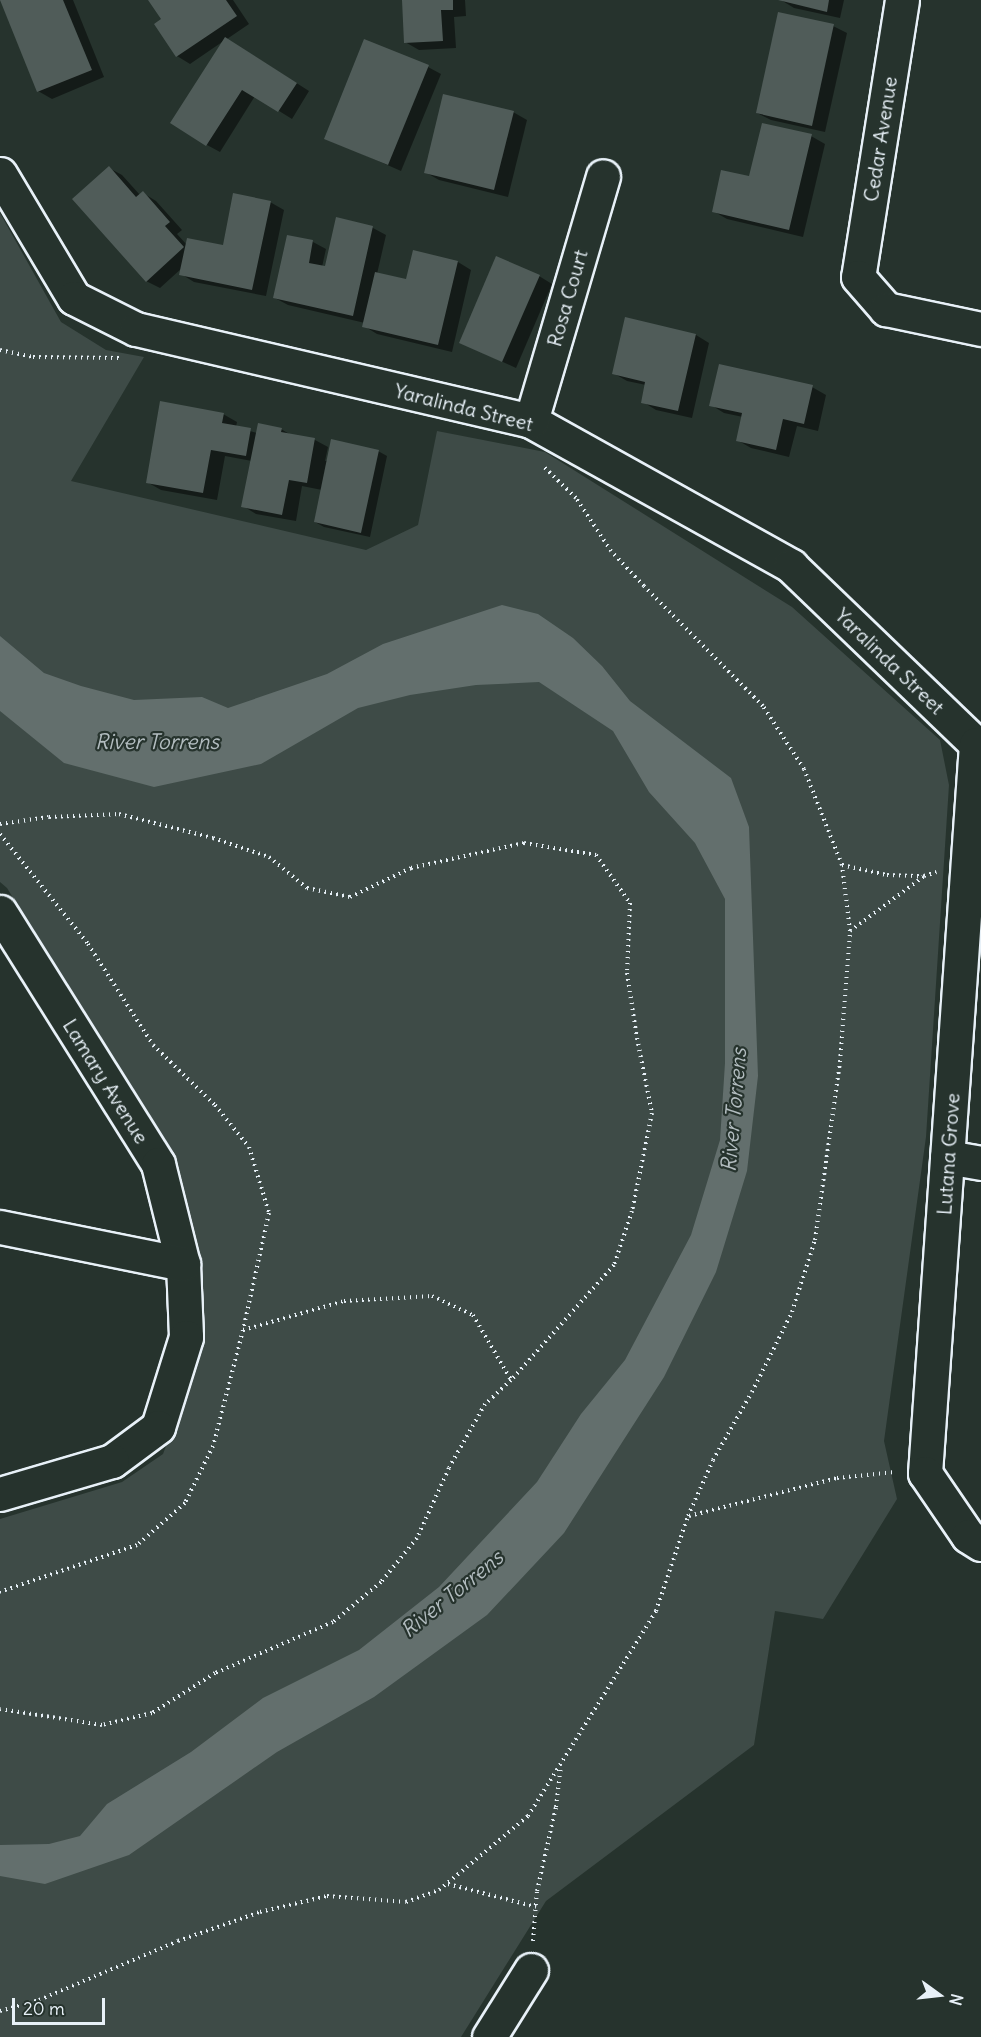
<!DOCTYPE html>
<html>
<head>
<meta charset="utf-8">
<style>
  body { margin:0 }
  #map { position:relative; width:981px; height:2037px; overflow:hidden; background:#26332d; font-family:Delius,sans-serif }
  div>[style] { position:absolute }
  .green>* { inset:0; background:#3e4b47 }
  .water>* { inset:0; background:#636f6d }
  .shadow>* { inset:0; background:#0007 }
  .building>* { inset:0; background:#505c59 }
  .path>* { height:4px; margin-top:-2px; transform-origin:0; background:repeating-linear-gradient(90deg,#e8f1f8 0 1.5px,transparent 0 6px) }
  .roads { filter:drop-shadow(2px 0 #e8f1f8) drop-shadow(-2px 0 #e8f1f8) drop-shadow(0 2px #e8f1f8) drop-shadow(0 -2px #e8f1f8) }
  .minor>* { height:33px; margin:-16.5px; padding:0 16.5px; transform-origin:16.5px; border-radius:16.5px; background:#26332d }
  span { translate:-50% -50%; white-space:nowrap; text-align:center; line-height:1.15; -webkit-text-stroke:4.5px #26332d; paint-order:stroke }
  .street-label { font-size:20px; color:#e8f1f8 }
  .water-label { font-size:21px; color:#b3bdc0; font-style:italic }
  .north { position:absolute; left:909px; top:1965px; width:60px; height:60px; -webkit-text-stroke:4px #26332d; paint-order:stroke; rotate:105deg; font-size:16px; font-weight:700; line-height:24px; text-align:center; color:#e8f1f8 }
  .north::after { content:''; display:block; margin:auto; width:21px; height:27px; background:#e8f1f8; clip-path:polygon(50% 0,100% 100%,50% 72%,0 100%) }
  .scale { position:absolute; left:12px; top:1998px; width:93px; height:27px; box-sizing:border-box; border:3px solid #e8f1f8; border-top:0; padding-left:8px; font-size:18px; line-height:21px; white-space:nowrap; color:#e8f1f8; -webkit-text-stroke:4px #26332d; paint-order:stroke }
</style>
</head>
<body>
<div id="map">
  <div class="green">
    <div style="clip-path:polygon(0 213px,61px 322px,106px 350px,144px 357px,71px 481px,366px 550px,418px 525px,437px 431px,545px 452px,792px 607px,940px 740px,949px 785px,926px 1137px,884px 1441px,897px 1499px,823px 1619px,775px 1611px,754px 1745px,546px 1901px,461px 2037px,0 2037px,0 1519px,122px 1482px,163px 1454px,204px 1344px,201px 1264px,179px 1169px,7px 888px,0 882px)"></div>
  </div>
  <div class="water">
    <div style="clip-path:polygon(502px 605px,538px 614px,573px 638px,602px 666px,630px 701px,731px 778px,749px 827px,758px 1076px,747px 1171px,716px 1272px,664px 1377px,564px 1533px,487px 1615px,374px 1697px,277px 1752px,129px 1855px,45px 1884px,0 1876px,0 1845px,49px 1844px,80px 1836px,107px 1804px,191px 1752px,263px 1698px,359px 1650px,439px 1587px,537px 1482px,581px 1414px,625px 1360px,691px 1235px,720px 1140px,725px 1063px,725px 899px,695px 843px,649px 792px,613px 731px,539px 682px,476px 685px,410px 695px,358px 708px,261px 764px,154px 787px,64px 763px,0 711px,0 636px,44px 673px,81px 686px,134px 700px,202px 697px,228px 708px,327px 674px,383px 644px)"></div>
  </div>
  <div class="shadow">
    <div style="clip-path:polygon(1px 0,73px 0,104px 77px,52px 99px,38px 91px)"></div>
    <div style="clip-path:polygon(150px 0,233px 0,249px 24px,227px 39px,309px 91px,292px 119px,255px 96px,220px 152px,207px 145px,225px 40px,190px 64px,177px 56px,163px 19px)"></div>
    <div style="clip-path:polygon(403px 0,465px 0,466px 16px,454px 17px,456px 48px,419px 50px,405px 42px)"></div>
    <div style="clip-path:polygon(781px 0,844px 0,840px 18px,794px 8px)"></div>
    <div style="clip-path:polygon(833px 26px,847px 33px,825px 132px,771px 120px,757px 113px)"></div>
    <div style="clip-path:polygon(428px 67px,441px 74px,401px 171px,326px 138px)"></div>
    <div style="clip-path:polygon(513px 112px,527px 120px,508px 197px,439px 180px,425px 172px)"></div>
    <div style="clip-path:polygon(811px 136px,825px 144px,803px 237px,727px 219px,713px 211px,750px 178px)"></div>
    <div style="clip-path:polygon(109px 168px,122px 175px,140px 195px,143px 193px,156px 201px,182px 230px,177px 234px,187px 245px,224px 247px,270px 202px,284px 210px,266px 296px,194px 282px,181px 274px,182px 268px,160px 288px,146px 281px)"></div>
    <div style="clip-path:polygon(337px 219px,373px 228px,386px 235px,377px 274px,407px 281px,414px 252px,458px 262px,471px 270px,452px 352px,377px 334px,364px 326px,365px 323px,288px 305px,275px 298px,289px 236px,313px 242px,326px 249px,322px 267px,326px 268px)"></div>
    <div style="clip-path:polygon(539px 276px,552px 284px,516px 368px,461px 343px)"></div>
    <div style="clip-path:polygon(626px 318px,696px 335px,709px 343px,692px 418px,656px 410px,643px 402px,646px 385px,627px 381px,613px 373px)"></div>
    <div style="clip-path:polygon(812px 387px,826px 395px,818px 431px,797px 426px,789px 457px,751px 448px,737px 440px,743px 417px,724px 413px,711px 405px)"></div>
    <div style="clip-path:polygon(223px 414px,237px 422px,236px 427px,257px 433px,281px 429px,291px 435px,315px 440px,328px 447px,325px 461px,378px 451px,387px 456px,370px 537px,324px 527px,315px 522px,322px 490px,302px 486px,296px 521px,256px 514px,243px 506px,252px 461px,225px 456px,217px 500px,161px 490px,147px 482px)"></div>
  </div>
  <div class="building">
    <div style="clip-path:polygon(0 0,63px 0,92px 70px,37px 92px)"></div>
    <div style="clip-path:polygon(148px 0,226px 0,237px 16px,176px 57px,154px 24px,161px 19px)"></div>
    <div style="clip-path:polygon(402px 0,453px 0,453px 10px,441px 10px,443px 41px,404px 43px)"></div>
    <div style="clip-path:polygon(778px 0,829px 0,827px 12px)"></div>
    <div style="clip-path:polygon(778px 12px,834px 24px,812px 126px,756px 113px)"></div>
    <div style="clip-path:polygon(225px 37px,297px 83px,278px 112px,242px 90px,206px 146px,170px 123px)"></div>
    <div style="clip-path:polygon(364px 39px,429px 65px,388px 165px,324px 139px)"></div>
    <div style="clip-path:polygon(443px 94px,514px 111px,494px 190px,424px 173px)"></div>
    <div style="clip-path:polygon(762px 123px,812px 134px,789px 230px,712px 212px,721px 170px,749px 176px)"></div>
    <div style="clip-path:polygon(109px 166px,136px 197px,143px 191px,170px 222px,165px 226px,184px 247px,146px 282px,72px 199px)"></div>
    <div style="clip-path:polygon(233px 193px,271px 201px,252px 290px,179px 275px,187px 238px,223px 245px)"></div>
    <div style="clip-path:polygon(336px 217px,373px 226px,353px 316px,273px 298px,287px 235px,313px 240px,309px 263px,325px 266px)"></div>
    <div style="clip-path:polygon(413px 250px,458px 261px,438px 345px,362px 327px,375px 272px,406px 279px)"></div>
    <div style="clip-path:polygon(496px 256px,540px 275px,502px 362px,459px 343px)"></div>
    <div style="clip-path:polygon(625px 317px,696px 334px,678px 411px,641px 403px,645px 382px,612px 374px)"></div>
    <div style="clip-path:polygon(719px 364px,813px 385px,804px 424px,783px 419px,776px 450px,736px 441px,742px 413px,709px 406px)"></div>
    <div style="clip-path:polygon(160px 401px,224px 413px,222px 423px,251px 428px,246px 456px,211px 450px,203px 493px,146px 483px)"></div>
    <div style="clip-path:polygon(258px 423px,282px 428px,281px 432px,315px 438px,307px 483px,289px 480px,282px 515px,241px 507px)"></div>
    <div style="clip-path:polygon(331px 439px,379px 450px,361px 533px,314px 522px)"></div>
  </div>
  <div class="path">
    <div style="left:0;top:350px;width:34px;rotate:12deg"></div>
    <div style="left:33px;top:357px;width:87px;rotate:0.7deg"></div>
    <div style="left:0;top:824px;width:49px;rotate:-8.1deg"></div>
    <div style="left:49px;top:817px;width:70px;rotate:-2.5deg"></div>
    <div style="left:119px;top:814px;width:97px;rotate:14.3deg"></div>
    <div style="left:213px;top:838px;width:59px;rotate:18.7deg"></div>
    <div style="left:269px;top:857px;width:49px;rotate:39.2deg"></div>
    <div style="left:307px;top:888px;width:44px;rotate:11.8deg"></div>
    <div style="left:350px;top:897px;width:68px;rotate:-25.4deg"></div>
    <div style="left:411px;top:868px;width:116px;rotate:-12.5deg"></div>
    <div style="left:524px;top:843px;width:73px;rotate:9.5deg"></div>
    <div style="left:596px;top:855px;width:59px;rotate:54.7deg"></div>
    <div style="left:630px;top:903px;width:70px;rotate:92.5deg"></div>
    <div style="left:627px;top:973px;width:66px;rotate:81.3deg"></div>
    <div style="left:637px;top:1038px;width:76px;rotate:78.7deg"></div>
    <div style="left:652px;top:1113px;width:100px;rotate:101.5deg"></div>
    <div style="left:632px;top:1211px;width:57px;rotate:108.4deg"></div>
    <div style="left:614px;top:1265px;width:154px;rotate:131.8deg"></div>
    <div style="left:511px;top:1380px;width:35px;rotate:137deg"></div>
    <div style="left:485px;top:1404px;width:73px;rotate:119.4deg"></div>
    <div style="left:449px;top:1468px;width:77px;rotate:114.6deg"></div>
    <div style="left:417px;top:1538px;width:57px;rotate:129.3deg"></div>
    <div style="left:381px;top:1582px;width:62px;rotate:140.2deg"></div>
    <div style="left:333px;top:1622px;width:129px;rotate:156.6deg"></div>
    <div style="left:215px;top:1673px;width:75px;rotate:147.6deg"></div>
    <div style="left:152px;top:1713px;width:51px;rotate:166.5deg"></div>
    <div style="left:102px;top:1725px;width:103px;rotate:-171.1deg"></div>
    <div style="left:0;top:834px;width:141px;rotate:51.3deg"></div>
    <div style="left:88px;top:944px;width:120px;rotate:57.2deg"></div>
    <div style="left:153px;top:1045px;width:86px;rotate:44.1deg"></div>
    <div style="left:215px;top:1105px;width:54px;rotate:51deg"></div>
    <div style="left:249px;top:1147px;width:69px;rotate:73.1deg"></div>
    <div style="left:269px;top:1213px;width:120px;rotate:102.5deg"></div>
    <div style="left:243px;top:1330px;width:120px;rotate:104.5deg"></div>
    <div style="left:213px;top:1446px;width:64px;rotate:116.2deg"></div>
    <div style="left:185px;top:1503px;width:64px;rotate:138.8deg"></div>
    <div style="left:137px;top:1545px;width:145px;rotate:161.1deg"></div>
    <div style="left:842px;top:865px;width:46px;rotate:12.5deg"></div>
    <div style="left:887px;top:875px;width:37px;rotate:2deg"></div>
    <div style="left:924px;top:876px;width:13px;rotate:-18deg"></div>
    <div style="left:850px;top:931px;width:91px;rotate:-36.5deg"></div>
    <div style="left:243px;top:1330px;width:105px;rotate:-16deg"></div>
    <div style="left:344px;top:1301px;width:88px;rotate:-3.3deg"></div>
    <div style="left:432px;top:1296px;width:45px;rotate:24.9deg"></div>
    <div style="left:473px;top:1315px;width:75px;rotate:59.7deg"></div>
    <div style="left:689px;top:1516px;width:153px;rotate:-14.4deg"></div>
    <div style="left:837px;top:1478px;width:58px;rotate:-5.9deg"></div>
    <div style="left:448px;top:1884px;width:91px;rotate:14.6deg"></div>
    <div style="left:533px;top:1941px;width:50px;rotate:-85.4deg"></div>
    <div style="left:537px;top:1891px;width:86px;rotate:-77.3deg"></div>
    <div style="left:556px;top:1807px;width:42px;rotate:-83.2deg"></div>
    <div style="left:0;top:2011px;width:41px;rotate:-15.8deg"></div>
    <div style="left:39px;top:2000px;width:151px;rotate:-23deg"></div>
    <div style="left:178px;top:1941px;width:87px;rotate:-19.5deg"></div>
    <div style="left:260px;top:1912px;width:69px;rotate:-13.4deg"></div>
    <div style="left:327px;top:1896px;width:79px;rotate:4.3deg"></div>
    <div style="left:406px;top:1902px;width:35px;rotate:-20deg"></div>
    <div style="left:439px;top:1890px;width:116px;rotate:-39.7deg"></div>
    <div style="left:528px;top:1816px;width:242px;rotate:-58deg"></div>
    <div style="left:656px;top:1611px;width:100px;rotate:-71.4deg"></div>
    <div style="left:688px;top:1516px;width:61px;rotate:-65.9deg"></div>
    <div style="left:713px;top:1460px;width:78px;rotate:-60.2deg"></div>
    <div style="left:752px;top:1392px;width:89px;rotate:-63.4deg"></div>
    <div style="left:792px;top:1312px;width:76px;rotate:-72.3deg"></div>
    <div style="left:815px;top:1240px;width:180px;rotate:-82deg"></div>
    <div style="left:840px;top:1062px;width:131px;rotate:-85.6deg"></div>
    <div style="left:850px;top:931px;width:66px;rotate:-96.9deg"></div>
    <div style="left:842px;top:865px;width:103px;rotate:-111.6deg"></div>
    <div style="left:804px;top:769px;width:75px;rotate:-123.1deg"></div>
    <div style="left:763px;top:706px;width:169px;rotate:-134.8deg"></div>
    <div style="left:644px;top:586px;width:48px;rotate:-133.3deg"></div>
    <div style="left:611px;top:551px;width:64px;rotate:-123.4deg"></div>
    <div style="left:576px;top:498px;width:45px;rotate:-135.9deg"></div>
  </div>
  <div class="roads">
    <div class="minor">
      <div style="left:902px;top:0;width:280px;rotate:99deg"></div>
      <div style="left:858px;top:277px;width:43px;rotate:48.8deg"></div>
      <div style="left:886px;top:309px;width:97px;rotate:11.9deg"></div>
      <div style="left:0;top:174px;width:144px;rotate:59.2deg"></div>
      <div style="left:74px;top:298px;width:69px;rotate:26.6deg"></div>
      <div style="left:136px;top:329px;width:406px;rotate:13.1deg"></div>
      <div style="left:531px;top:421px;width:298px;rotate:29.1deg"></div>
      <div style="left:791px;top:566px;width:257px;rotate:43.9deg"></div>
      <div style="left:531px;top:421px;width:255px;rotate:-73.6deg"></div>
      <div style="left:976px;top:744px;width:731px;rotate:94deg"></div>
      <div style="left:925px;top:1473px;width:76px;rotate:55.7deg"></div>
      <div style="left:968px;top:1536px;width:15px;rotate:32deg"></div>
      <div style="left:0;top:912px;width:297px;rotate:57.9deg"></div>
      <div style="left:158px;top:1164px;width:103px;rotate:76deg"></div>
      <div style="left:183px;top:1264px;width:73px;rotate:87.6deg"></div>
      <div style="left:186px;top:1337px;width:94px;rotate:107.3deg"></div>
      <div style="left:158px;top:1427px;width:57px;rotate:143.5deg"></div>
      <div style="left:112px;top:1461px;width:117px;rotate:163.6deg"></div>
      <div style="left:947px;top:1157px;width:35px;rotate:10deg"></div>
      <div style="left:0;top:1227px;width:187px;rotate:11.4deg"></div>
      <div style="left:489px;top:2037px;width:79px;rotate:-57.9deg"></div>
    </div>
  </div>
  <div class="street-label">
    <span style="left:880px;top:139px;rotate:-81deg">Cedar Avenue</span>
    <span style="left:567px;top:298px;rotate:-74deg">Rosa Court</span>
    <span style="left:464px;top:407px;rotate:14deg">Yaralinda Street</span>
    <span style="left:890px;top:661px;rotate:44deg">Yaralinda Street</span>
    <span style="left:106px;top:1081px;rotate:58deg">Lamary Avenue</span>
    <span style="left:948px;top:1154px;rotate:-86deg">Lutana Grove</span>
  </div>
  <div class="water-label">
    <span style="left:157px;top:742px">River Torrens</span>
    <span style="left:734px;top:1110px;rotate:-85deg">River Torrens</span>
    <span style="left:452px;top:1594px;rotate:-39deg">River Torrens</span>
  </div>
  <div class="north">N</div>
  <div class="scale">20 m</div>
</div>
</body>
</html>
